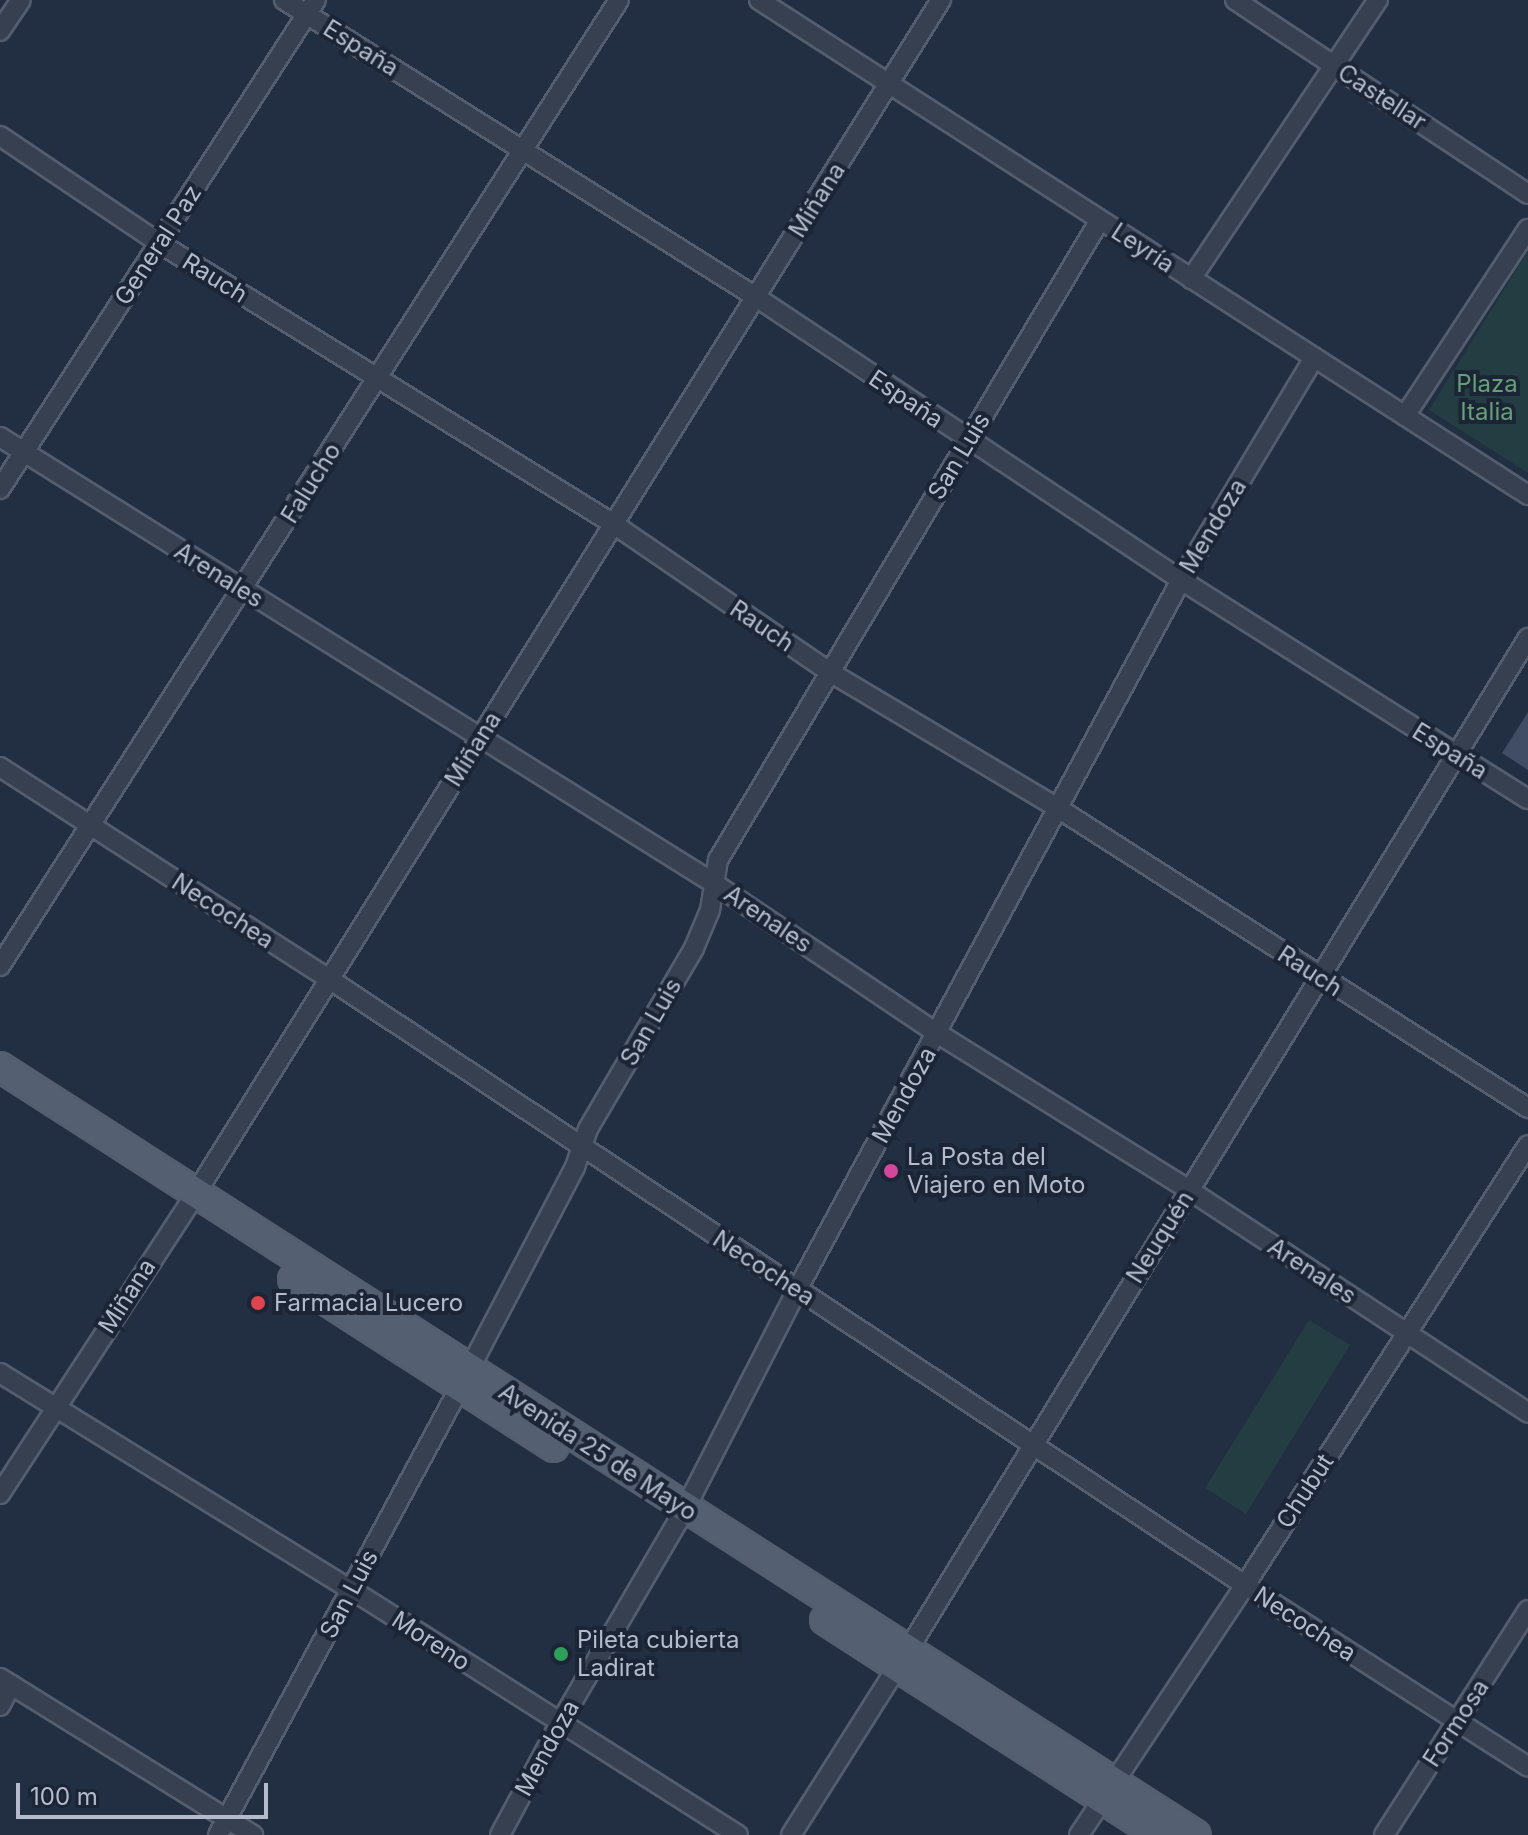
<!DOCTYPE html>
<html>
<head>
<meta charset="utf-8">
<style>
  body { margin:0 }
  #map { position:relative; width:1528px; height:1835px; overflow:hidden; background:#222e41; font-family:Inter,sans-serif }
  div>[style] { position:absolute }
  .green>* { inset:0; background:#243d42 }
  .building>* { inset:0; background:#404d64 }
  .roads { filter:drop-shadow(2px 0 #545e6f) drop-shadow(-2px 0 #545e6f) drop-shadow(0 2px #545e6f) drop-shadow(0 -2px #545e6f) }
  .minor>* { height:18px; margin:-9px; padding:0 9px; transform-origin:9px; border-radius:9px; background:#364051 }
  .primary>* { height:28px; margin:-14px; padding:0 14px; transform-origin:14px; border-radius:14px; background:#545f71 }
  .dots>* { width:22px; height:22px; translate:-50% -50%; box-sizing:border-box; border:4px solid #1b2536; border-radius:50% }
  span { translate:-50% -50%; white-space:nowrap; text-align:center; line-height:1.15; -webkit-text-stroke:8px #1b2536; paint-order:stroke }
  .street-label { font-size:24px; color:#b3bbcc }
  .park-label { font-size:24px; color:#679f77 }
  .poi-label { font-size:24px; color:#b3bbcc }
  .left { translate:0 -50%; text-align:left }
  .scale { position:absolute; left:16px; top:1783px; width:252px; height:36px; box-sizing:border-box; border:4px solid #b3bbcc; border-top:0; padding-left:10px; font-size:24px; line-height:28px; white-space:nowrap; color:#b3bbcc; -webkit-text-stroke:6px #1b2536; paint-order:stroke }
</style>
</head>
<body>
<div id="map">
  <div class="green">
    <div style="clip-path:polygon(1528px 251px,1528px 473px,1429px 410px)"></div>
    <div style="clip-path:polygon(1309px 1320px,1350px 1345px,1246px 1514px,1205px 1488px)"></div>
  </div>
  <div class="building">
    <div style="clip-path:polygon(1528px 712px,1528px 770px,1502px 753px)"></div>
  </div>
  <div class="roads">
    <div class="minor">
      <div style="left:284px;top:0;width:558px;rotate:32.18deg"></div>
      <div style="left:756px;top:297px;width:511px;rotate:33.66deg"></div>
      <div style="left:1181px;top:580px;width:410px;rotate:32.3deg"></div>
      <div style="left:759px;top:0;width:915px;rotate:32.77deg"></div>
      <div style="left:1235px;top:0;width:351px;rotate:33.5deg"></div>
      <div style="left:0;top:31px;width:37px;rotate:-56deg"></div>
      <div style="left:0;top:136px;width:192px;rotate:33.9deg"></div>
      <div style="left:159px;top:243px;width:533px;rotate:31.72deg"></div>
      <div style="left:612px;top:523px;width:262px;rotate:34.4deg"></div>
      <div style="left:828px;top:671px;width:265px;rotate:30.8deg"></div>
      <div style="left:1056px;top:807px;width:560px;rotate:32.53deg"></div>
      <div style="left:1191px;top:279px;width:336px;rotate:-56.2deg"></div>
      <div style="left:1405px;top:416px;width:224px;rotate:-56.7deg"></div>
      <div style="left:0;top:437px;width:840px;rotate:32.01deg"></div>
      <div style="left:712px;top:882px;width:271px;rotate:33.9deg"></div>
      <div style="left:937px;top:1033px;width:297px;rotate:31.9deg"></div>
      <div style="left:1189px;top:1190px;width:406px;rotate:33.3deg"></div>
      <div style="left:0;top:489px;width:582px;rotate:-57.13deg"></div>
      <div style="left:0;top:767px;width:391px;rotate:32.8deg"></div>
      <div style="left:329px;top:979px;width:1098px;rotate:33.49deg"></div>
      <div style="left:1245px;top:1585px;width:336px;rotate:32.7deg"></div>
      <div style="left:0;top:966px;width:1147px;rotate:-57.35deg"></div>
      <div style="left:0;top:1373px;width:414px;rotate:31.7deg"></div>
      <div style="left:352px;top:1590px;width:457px;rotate:32.4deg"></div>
      <div style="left:0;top:1494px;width:359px;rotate:-56.9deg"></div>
      <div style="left:196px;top:1193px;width:1407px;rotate:-58.02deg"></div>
      <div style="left:0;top:1678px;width:298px;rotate:31.8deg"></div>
      <div style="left:0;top:1706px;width:24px;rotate:-62deg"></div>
      <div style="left:218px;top:1835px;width:509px;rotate:-61.62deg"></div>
      <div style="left:460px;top:1387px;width:248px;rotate:-62.4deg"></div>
      <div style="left:575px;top:1167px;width:40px;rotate:-71.1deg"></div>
      <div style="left:588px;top:1129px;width:210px;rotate:-59.6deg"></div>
      <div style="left:694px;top:948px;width:41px;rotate:-67.2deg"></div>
      <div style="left:710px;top:910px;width:51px;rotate:-80.9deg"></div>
      <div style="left:718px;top:860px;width:745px;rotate:-59.17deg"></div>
      <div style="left:500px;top:1835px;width:127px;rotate:-61.8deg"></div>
      <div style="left:560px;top:1723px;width:248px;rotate:-59.7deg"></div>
      <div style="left:685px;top:1509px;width:246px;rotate:-62.9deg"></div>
      <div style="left:797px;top:1290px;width:807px;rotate:-61.59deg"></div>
      <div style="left:1181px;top:580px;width:259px;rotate:-59.1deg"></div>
      <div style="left:791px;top:1835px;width:219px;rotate:-57.7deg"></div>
      <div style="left:908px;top:1650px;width:1187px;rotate:-58.51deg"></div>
      <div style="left:1079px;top:1835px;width:300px;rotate:-56.4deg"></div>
      <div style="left:1245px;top:1585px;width:523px;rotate:-57.25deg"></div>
      <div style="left:1384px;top:1835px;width:267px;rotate:-57.4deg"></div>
    </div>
    <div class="primary">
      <div style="left:0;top:1067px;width:1421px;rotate:32.71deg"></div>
      <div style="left:293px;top:1279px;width:310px;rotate:32.8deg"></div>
      <div style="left:825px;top:1620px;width:397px;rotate:32.8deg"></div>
    </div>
  </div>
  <div class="dots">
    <div style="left:891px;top:1171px;background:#d1479c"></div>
    <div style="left:258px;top:1303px;background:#e0444e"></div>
    <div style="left:561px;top:1654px;background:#2e9e5b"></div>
  </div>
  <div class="street-label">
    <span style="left:361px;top:48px;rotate:32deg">España</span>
    <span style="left:1382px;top:97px;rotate:33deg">Castellar</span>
    <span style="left:817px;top:200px;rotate:-58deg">Miñana</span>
    <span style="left:158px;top:245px;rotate:-57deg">General Paz</span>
    <span style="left:1143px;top:248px;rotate:33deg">Leyría</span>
    <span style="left:215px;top:278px;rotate:32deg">Rauch</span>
    <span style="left:906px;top:399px;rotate:34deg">España</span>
    <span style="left:959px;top:456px;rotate:-59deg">San Luis</span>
    <span style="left:311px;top:483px;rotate:-58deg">Falucho</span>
    <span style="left:1213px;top:526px;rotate:-59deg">Mendoza</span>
    <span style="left:219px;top:575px;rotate:32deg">Arenales</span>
    <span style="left:762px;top:626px;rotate:34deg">Rauch</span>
    <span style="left:473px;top:749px;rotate:-58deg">Miñana</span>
    <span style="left:1450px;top:751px;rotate:32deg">España</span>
    <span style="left:223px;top:911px;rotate:33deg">Necochea</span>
    <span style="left:768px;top:919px;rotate:34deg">Arenales</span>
    <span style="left:1310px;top:971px;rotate:33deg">Rauch</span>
    <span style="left:651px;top:1022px;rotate:-60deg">San Luis</span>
    <span style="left:904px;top:1095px;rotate:-61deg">Mendoza</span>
    <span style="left:1160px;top:1237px;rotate:-58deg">Neuquén</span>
    <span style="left:764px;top:1268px;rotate:33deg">Necochea</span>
    <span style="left:1312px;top:1271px;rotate:33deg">Arenales</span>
    <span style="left:127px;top:1296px;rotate:-57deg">Miñana</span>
    <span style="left:598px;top:1452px;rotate:33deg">Avenida 25 de Mayo</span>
    <span style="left:1305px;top:1491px;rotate:-57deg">Chubut</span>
    <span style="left:349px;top:1594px;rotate:-62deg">San Luis</span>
    <span style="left:1305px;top:1624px;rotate:33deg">Necochea</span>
    <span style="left:431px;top:1641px;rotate:33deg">Moreno</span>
    <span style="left:1456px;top:1723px;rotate:-57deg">Formosa</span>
    <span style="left:547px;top:1748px;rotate:-61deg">Mendoza</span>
  </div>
  <div class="park-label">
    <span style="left:1487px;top:398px">Plaza<br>Italia</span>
  </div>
  <div class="poi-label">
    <span class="left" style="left:907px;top:1171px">La Posta del<br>Viajero en Moto</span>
    <span class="left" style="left:274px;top:1303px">Farmacia Lucero</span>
    <span class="left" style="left:577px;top:1654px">Pileta cubierta<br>Ladirat</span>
  </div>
  <div class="scale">100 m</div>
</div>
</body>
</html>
